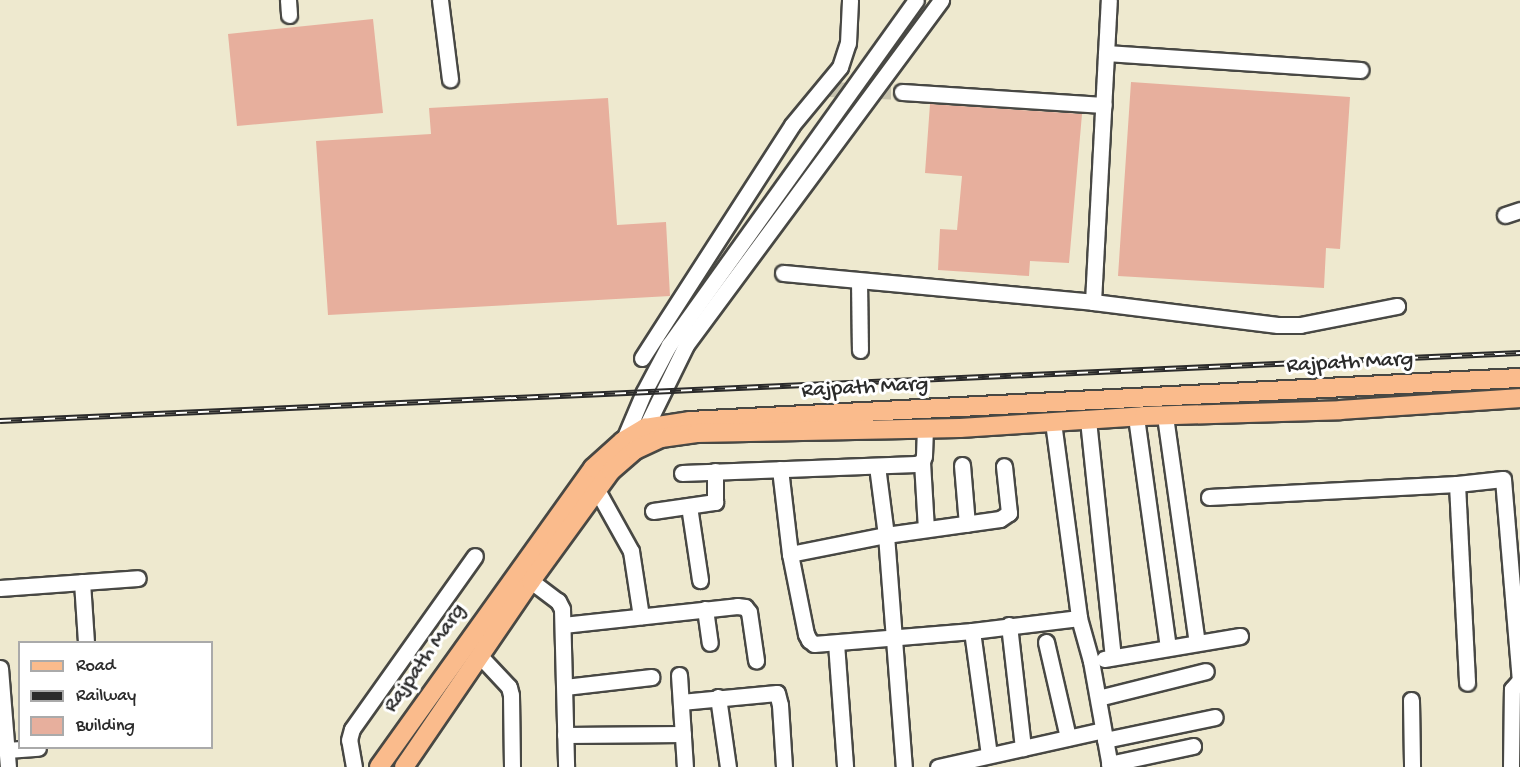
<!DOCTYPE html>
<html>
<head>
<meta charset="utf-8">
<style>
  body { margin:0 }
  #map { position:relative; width:1520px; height:767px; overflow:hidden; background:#eee9cf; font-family:"Gochi Hand",sans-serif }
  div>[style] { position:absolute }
  .building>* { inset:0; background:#e7af9d }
  .minor-tunnel>* { height:15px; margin-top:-7.5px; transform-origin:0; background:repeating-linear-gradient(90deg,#c7c3ae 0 15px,transparent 0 23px) }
  .roads { filter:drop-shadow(2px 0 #484844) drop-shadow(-2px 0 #484844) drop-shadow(0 2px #484844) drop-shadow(0 -2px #484844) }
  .minor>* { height:15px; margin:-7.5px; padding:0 7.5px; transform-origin:7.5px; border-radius:7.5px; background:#fff }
  .major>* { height:18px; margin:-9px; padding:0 9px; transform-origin:9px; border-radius:9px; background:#fabb8c }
  .rail>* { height:6px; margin-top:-3px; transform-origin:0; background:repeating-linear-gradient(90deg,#fff 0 11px,#2b2b2b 0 22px); box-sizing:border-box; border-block:2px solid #2b2b2b }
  span { translate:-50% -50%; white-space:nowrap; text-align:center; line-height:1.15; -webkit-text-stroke:6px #fff; paint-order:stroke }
  .street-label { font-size:22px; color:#2b2b2b }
  .legend { position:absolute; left:18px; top:641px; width:195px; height:108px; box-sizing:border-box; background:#fff; border:2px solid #aaa; margin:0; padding:8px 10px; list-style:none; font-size:18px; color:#2b2b2b }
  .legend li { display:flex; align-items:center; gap:12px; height:30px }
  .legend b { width:30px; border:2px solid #aaa }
</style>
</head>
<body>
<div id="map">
  <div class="building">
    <div style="clip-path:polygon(373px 19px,383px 113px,237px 126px,228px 34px)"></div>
    <div style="clip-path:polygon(1131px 82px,1350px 97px,1340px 249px,1326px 248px,1324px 288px,1118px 276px)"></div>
    <div style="clip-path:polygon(608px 98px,617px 225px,666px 222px,670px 296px,328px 315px,316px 141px,431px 134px,429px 108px)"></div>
    <div style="clip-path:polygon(930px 104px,1082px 114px,1069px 263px,1030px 261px,1029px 276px,938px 270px,940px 229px,957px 230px,962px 176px,925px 173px)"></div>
  </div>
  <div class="minor-tunnel">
    <div style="left:830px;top:89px;width:72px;rotate:2.4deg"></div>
  </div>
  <div class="roads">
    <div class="minor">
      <div style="left:288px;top:0;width:15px;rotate:86deg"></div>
      <div style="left:440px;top:0;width:80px;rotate:82.8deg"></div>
      <div style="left:1106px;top:53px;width:255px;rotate:3.8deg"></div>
      <div style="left:902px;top:92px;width:202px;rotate:3.7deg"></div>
      <div style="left:1505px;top:215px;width:16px;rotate:-18deg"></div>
      <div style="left:783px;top:273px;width:311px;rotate:5.3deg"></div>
      <div style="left:1093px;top:302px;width:186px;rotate:7.1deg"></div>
      <div style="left:1278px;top:325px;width:22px"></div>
      <div style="left:1300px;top:325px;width:99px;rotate:-11.1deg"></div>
      <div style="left:859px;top:281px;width:69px;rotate:89.2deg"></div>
      <div style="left:1093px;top:302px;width:302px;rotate:-87deg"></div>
      <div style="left:642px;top:358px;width:277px;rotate:-57.2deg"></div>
      <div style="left:792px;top:125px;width:75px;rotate:-50.4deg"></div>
      <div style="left:840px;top:67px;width:25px;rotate:-72deg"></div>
      <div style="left:848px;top:43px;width:43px;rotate:-87.3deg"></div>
      <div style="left:1165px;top:416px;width:229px;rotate:82deg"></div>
      <div style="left:1136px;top:417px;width:233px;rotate:82.1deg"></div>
      <div style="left:1088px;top:420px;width:238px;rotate:84deg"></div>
      <div style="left:1053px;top:422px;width:198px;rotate:82.4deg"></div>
      <div style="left:1079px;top:618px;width:45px;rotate:74.4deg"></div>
      <div style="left:1091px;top:661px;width:108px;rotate:79.8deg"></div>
      <div style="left:641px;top:437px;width:102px;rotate:-63.9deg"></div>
      <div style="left:686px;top:345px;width:429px;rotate:-53.5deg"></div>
      <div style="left:622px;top:444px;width:56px;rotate:-67.1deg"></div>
      <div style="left:644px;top:392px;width:53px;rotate:-62deg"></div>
      <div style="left:669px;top:345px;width:424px;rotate:-54.4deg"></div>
      <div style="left:922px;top:462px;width:67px;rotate:86.6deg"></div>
      <div style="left:962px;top:465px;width:59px;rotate:85.2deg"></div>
      <div style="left:877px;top:466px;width:70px;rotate:82.6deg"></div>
      <div style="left:886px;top:535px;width:233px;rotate:85.6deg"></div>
      <div style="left:780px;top:469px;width:86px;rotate:83.3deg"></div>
      <div style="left:790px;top:554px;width:82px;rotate:78.7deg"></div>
      <div style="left:806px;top:634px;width:7px;rotate:63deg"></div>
      <div style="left:809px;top:640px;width:6px;rotate:39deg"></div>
      <div style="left:814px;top:644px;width:159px;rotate:-4.7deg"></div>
      <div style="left:972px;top:631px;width:108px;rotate:-6.9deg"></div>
      <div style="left:682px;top:473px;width:234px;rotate:-2.2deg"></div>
      <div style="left:916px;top:464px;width:6px;rotate:-18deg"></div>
      <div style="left:922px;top:462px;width:6px;rotate:-72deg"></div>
      <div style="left:924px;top:456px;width:28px;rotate:-88deg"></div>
      <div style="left:1457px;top:484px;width:199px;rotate:87.1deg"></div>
      <div style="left:597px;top:490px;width:70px;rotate:60.9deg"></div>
      <div style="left:631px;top:551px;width:66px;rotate:81.3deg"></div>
      <div style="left:1209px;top:497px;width:248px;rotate:-3deg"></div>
      <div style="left:1457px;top:484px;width:46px;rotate:-6.2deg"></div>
      <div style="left:1503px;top:479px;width:202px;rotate:85.2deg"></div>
      <div style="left:689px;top:506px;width:75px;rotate:81.5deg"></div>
      <div style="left:653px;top:511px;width:63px;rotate:-8.3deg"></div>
      <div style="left:715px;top:502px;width:31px;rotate:-90deg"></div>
      <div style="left:790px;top:554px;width:98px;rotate:-11.2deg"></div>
      <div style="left:886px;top:535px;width:115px;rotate:-8deg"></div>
      <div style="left:1000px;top:519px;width:11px;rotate:-34deg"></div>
      <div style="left:1009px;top:513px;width:47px;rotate:-96.1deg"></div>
      <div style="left:531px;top:581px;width:34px;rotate:37deg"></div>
      <div style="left:558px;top:601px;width:9px;rotate:63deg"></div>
      <div style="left:562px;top:609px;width:158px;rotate:88.5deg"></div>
      <div style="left:82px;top:582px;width:60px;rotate:86.2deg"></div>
      <div style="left:0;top:588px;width:138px;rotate:-4.1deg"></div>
      <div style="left:705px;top:609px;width:34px;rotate:82deg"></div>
      <div style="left:563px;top:625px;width:175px;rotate:-6.2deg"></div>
      <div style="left:737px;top:606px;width:8px;rotate:7deg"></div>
      <div style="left:745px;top:607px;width:6px;rotate:51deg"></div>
      <div style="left:749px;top:612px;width:49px;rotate:81.7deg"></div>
      <div style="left:1009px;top:625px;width:124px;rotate:83.5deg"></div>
      <div style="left:972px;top:631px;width:125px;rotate:82.2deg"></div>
      <div style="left:1046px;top:642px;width:98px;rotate:77deg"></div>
      <div style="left:836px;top:643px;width:124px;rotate:85.8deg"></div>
      <div style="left:480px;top:656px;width:42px;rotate:46.9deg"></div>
      <div style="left:509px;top:687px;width:8px;rotate:76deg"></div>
      <div style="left:511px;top:695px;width:72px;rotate:89.2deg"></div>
      <div style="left:1104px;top:659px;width:138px;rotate:-9.6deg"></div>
      <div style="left:0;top:668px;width:99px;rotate:85.4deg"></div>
      <div style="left:679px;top:675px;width:92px;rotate:86.3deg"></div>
      <div style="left:565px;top:687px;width:87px;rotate:-6.6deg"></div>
      <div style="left:718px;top:697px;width:71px;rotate:81.9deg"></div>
      <div style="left:1098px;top:698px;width:111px;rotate:-14deg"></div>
      <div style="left:1411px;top:700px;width:67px;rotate:89.1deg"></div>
      <div style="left:681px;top:702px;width:96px;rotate:-5.4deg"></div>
      <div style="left:777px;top:693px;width:12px;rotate:76deg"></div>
      <div style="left:780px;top:705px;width:62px;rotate:86.3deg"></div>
      <div style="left:565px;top:735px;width:118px;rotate:-0.5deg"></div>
      <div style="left:1105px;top:740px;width:112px;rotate:-11.8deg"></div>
      <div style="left:7px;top:750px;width:31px;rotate:-4deg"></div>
      <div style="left:1109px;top:764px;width:86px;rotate:-12.1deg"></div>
      <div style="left:354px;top:767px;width:27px;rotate:-100deg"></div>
      <div style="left:349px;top:740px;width:11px;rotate:-75deg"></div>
      <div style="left:352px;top:729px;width:212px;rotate:-54.6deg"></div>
      <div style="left:938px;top:767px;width:169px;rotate:-12.6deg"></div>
      <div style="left:1511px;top:767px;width:78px;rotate:-89.3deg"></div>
      <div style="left:1512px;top:689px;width:12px;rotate:-48deg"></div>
    </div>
    <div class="major">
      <div style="left:379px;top:767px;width:368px;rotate:-54.4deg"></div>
      <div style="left:593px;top:468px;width:40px;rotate:-42deg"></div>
      <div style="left:623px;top:441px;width:26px;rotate:-31deg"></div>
      <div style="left:645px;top:428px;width:46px;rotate:-8.8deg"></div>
      <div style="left:690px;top:421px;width:831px;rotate:-2.97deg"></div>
      <div style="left:404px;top:767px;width:225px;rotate:-55.7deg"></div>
      <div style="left:531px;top:581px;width:136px;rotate:-54deg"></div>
      <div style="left:611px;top:471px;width:32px;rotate:-41deg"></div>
      <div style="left:635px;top:450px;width:29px;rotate:-25deg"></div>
      <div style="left:661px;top:438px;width:36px;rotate:-8deg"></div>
      <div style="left:697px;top:433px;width:263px;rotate:-1.1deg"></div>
      <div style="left:960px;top:428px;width:184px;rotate:-3.7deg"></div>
      <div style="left:1144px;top:416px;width:197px;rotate:-1.7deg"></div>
      <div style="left:1341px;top:410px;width:179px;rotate:-3.8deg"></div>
    </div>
  </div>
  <div class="rail">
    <div style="left:0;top:421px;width:1522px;rotate:-2.56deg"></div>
  </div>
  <div class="street-label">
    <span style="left:1350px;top:364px;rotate:-3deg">Rajpath Marg</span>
    <span style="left:865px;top:389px;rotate:-3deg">Rajpath Marg</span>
    <span style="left:426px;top:659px;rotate:-55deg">Rajpath Marg</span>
  </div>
  <ul class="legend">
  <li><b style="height:8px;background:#fabb8c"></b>Road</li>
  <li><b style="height:8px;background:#2b2b2b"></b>Railway</li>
  <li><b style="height:16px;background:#e7af9d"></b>Building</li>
  </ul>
</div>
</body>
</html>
